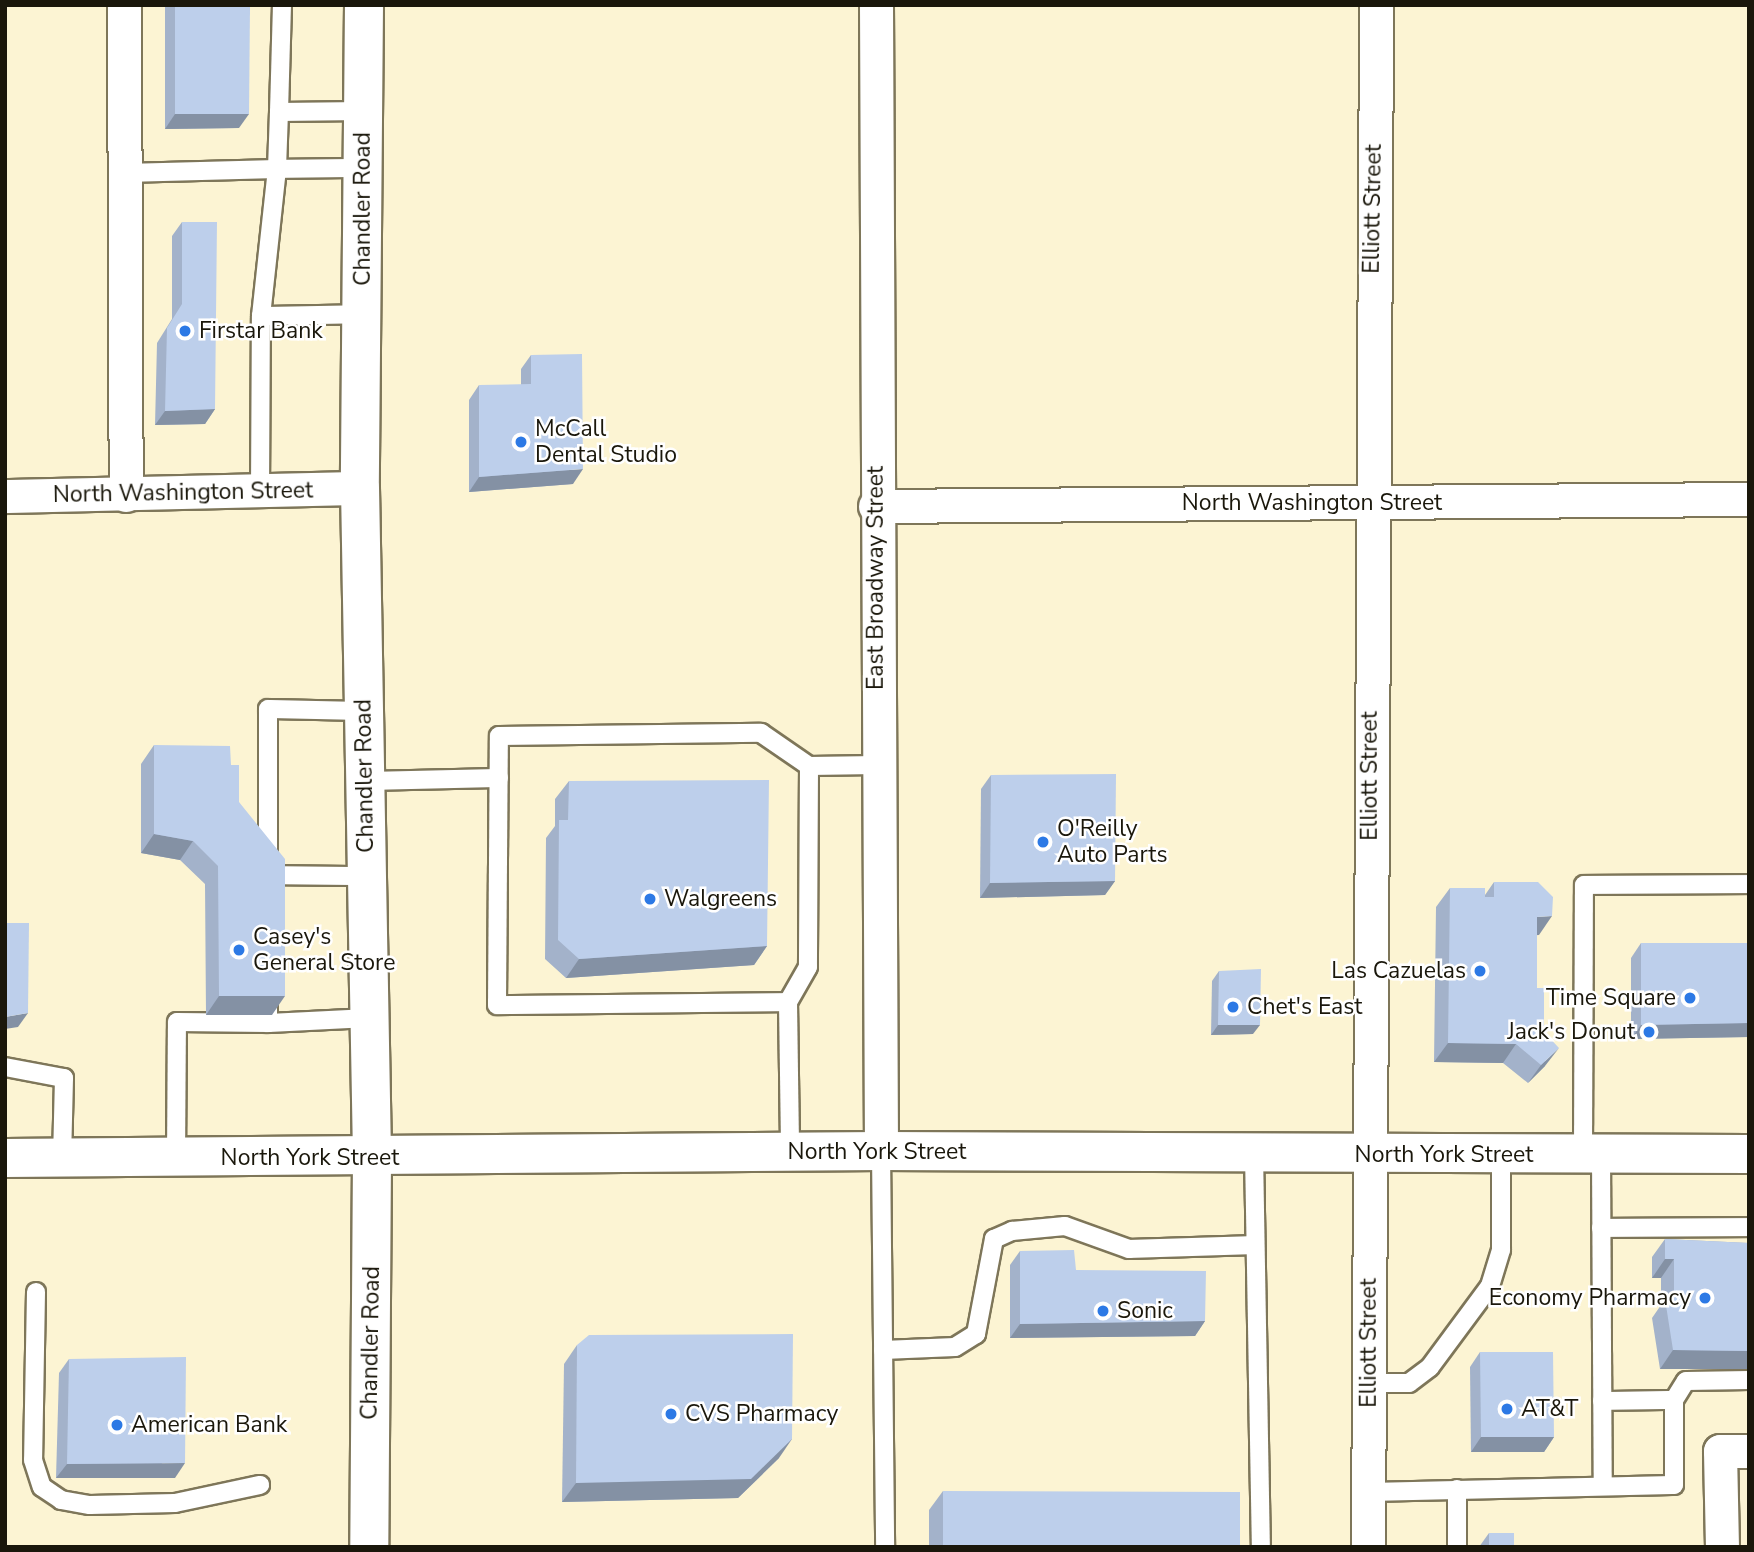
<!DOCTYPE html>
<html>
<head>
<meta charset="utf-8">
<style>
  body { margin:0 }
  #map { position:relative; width:1754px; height:1552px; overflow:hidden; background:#fcf4d3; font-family:"Nunito Sans",sans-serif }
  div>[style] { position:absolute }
  .roads { filter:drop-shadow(2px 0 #7e7659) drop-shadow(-2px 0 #7e7659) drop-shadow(0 2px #7e7659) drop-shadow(0 -2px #7e7659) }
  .service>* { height:18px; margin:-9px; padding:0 9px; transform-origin:9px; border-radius:9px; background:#fff }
  .minor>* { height:33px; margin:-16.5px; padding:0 16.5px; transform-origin:16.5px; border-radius:16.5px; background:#fff }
  .secondary>* { height:38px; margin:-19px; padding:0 19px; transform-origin:19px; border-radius:19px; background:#fff }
  .wall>* { inset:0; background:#a3b2ca }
  .shaded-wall>* { inset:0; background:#8491a4 }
  .building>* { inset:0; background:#bdcfeb }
  .dots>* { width:19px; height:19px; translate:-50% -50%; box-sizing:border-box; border:4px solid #fff; border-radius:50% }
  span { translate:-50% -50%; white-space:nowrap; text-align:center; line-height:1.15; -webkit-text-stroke:5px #fff; paint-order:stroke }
  .street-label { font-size:23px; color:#1a170b }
  .poi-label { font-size:23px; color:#1a170b }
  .left { translate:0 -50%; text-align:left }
  .right { translate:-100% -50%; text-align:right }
  .frame { position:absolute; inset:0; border:7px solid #1a170b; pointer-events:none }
</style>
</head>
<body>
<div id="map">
  <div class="roads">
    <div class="service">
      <div style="left:279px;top:112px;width:107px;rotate:-88.4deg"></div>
      <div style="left:125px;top:173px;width:152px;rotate:-1.5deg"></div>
      <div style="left:277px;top:169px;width:57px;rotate:-88deg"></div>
      <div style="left:279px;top:112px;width:84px;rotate:-0.7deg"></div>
      <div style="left:261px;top:316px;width:148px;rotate:-83.8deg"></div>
      <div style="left:277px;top:169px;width:86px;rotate:-0.7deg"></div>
      <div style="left:260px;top:492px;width:176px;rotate:-89.7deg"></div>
      <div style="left:261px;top:316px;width:101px;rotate:-1.1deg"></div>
      <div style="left:809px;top:766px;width:201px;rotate:90.3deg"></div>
      <div style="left:808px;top:967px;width:40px;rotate:119.7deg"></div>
      <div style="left:788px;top:1002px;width:291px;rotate:179.4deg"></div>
      <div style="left:497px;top:1005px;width:269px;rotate:-89.6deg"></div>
      <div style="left:499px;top:736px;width:262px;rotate:-0.7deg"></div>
      <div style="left:761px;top:733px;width:58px;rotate:34.5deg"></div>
      <div style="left:809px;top:766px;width:68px;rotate:-0.8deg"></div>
      <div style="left:366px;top:781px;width:133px;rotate:-1.3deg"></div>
      <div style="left:268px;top:861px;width:152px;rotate:-90deg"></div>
      <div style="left:268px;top:709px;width:96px;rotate:1.2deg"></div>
      <div style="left:268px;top:875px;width:99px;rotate:0.6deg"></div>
      <div style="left:788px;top:1002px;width:150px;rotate:89.2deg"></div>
      <div style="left:268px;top:1023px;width:102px;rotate:-2.8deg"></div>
      <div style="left:5px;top:1067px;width:60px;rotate:10.6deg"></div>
      <div style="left:64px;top:1078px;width:80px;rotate:91.4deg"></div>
      <div style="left:881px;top:1151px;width:396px;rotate:89.4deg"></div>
      <div style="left:1254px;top:1153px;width:394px;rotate:89deg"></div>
      <div style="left:1583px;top:1155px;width:270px;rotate:-89.8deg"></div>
      <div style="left:1584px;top:885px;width:165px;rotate:-0.3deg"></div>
      <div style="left:1601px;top:1155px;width:331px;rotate:89.7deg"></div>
      <div style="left:176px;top:1158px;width:136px;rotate:-89.6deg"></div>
      <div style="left:177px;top:1022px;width:91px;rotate:0.6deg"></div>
      <div style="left:268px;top:1023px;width:29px;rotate:-90deg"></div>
      <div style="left:1601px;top:1228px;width:148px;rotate:-0.4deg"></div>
      <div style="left:36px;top:1292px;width:168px;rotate:91deg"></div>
      <div style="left:33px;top:1460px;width:28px;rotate:72deg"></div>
      <div style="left:42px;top:1487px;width:23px;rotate:34deg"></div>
      <div style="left:61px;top:1500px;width:29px;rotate:10deg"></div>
      <div style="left:90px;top:1505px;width:85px;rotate:-1.3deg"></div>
      <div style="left:175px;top:1503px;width:87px;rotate:-12deg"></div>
      <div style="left:883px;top:1350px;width:72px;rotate:-2.4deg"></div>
      <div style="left:955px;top:1347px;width:25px;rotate:-32deg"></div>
      <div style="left:976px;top:1334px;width:97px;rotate:-79.3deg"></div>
      <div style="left:994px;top:1239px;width:20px;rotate:-24deg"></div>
      <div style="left:1012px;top:1231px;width:53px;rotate:-5.4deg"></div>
      <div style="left:1065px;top:1226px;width:68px;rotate:19.8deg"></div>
      <div style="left:1129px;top:1249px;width:126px;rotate:-1.8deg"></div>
      <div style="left:1369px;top:1383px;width:40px"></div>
      <div style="left:1409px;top:1383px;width:26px;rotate:-37deg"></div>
      <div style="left:1430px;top:1367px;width:101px;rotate:-53.5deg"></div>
      <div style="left:1490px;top:1286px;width:38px;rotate:-73deg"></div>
      <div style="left:1501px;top:1250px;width:94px;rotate:-90deg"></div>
      <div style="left:1602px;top:1401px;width:72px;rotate:-0.8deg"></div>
      <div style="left:1368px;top:1492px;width:306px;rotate:-1.3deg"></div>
      <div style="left:1674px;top:1485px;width:85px;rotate:-90deg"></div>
      <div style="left:1674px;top:1400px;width:22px;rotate:-58deg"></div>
      <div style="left:1686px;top:1381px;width:63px;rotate:-0.9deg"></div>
      <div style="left:1457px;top:1547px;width:58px;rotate:-90deg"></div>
    </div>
    <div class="minor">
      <div style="left:124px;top:5px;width:490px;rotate:89.8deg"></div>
      <div style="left:876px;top:5px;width:1146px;rotate:89.75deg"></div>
      <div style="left:5px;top:496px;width:355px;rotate:-1.3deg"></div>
      <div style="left:875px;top:506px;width:874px;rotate:-0.46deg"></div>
      <div style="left:1368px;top:1547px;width:1542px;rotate:-89.7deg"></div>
      <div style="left:1722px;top:1547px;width:96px;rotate:-91.2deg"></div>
      <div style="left:1720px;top:1451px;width:29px"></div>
    </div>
    <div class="secondary">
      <div style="left:364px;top:5px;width:483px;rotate:90.5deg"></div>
      <div style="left:360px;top:488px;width:670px;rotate:88.97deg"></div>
      <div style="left:372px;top:1158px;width:389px;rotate:90.4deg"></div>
      <div style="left:5px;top:1158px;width:876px;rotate:-0.46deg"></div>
      <div style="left:881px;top:1151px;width:868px;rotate:0.2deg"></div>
    </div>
  </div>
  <div class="wall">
    <div style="clip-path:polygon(165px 5px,250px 5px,239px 128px,165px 129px)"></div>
    <div style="clip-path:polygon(182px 222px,215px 409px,205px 424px,155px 425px,157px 343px,172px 319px,172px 236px)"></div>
    <div style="clip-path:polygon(531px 355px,573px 484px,469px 492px,469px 400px,479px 385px,521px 385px,521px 369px)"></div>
    <div style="clip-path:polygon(154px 745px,231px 765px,239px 802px,272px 1015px,206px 1015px,205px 884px,180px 860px,141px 853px,141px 764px)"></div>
    <div style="clip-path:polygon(991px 775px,1115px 881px,1105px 895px,980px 898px,981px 789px)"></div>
    <div style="clip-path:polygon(569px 781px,767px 946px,754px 965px,566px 978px,545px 959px,546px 838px,555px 826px,555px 799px)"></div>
    <div style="clip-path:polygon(1494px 882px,1539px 935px,1537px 935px,1537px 988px,1544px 1032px,1545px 1066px,1528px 1083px,1503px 1063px,1434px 1062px,1436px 907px,1450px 888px,1485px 895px)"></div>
    <div style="clip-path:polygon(1641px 943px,1749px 943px,1749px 1037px,1631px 1039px,1631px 958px)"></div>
    <div style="clip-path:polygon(1219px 971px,1253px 1034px,1211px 1035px,1212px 981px)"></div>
    <div style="clip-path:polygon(1665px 1239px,1749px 1243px,1749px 1369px,1660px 1369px,1652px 1318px,1661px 1305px,1661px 1278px,1652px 1278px,1652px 1257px)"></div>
    <div style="clip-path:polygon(1020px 1251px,1076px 1270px,1205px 1321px,1195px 1336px,1010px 1338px,1010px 1265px)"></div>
    <div style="clip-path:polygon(577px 1345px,779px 1458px,738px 1498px,562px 1502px,564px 1364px)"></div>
    <div style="clip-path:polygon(1480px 1352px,1554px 1437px,1544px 1452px,1471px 1452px,1470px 1367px)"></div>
    <div style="clip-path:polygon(69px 1359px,175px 1478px,56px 1478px,59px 1373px)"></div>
    <div style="clip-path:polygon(943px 1491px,1240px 1547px,929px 1547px,929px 1510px)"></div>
    <div style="clip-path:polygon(1489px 1533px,1514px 1547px,1479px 1547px)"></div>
  </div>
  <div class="shaded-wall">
    <div style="clip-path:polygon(175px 114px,249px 114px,239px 128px,165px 129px)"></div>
    <div style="clip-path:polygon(215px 409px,205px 424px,155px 425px,165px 411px)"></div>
    <div style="clip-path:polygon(583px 469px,573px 484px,469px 492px,479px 477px)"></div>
    <div style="clip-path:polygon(154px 834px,193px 841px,180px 860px,141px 853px)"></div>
    <div style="clip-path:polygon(1115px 881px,1105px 895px,980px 898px,990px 883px)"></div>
    <div style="clip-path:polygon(1552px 916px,1539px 935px,1523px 936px,1537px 917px)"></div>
    <div style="clip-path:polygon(767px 946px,754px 965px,566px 978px,579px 959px)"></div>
    <div style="clip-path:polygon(219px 996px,285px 996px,272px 1015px,206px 1015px)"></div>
    <div style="clip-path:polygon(28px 1013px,18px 1027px,5px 1029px,5px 1017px)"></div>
    <div style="clip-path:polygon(1749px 1023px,1749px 1037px,1631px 1039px,1641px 1025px)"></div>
    <div style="clip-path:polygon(1218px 1025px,1260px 1025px,1253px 1034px,1211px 1035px)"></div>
    <div style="clip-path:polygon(1448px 1043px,1516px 1044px,1503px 1063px,1434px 1062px)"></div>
    <div style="clip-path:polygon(1559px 1048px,1545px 1066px,1528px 1083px,1541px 1065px)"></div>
    <div style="clip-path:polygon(1665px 1259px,1674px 1259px,1661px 1278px,1652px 1278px)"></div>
    <div style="clip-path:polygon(1205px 1321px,1195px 1336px,1010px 1338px,1020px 1324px)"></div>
    <div style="clip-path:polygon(1673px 1350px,1749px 1351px,1749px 1369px,1660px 1369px)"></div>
    <div style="clip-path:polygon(1481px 1437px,1554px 1437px,1544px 1452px,1471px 1452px)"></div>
    <div style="clip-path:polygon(792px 1439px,779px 1458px,738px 1498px,562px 1502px,576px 1483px)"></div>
    <div style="clip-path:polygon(185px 1463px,175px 1478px,56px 1478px,67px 1464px)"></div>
  </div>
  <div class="building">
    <div style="clip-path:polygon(175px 5px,250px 5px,249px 114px,175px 114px)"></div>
    <div style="clip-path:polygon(182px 222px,217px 222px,215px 409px,165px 411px,167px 328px,182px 304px)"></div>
    <div style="clip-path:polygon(582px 354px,583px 469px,479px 477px,479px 385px,531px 384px,531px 355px)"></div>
    <div style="clip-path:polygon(154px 745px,230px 746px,231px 765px,239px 765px,239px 802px,285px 859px,285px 996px,219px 996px,218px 866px,193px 841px,154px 834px)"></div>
    <div style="clip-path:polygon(1116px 774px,1115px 881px,990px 883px,991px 775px)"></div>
    <div style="clip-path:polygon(769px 780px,767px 946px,579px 959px,558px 940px,559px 820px,568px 820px,569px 781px)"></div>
    <div style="clip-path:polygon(1494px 882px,1538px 882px,1553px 897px,1552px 916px,1537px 917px,1537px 988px,1544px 988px,1544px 1032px,1559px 1048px,1541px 1065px,1516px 1044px,1448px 1043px,1450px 888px,1485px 888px,1485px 897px,1494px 897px)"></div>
    <div style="clip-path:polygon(5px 923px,29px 923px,28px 1013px,5px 1017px)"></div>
    <div style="clip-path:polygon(1641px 943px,1749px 943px,1749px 1023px,1641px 1025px)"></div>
    <div style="clip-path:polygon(1261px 969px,1260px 1025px,1218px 1025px,1219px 971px)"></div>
    <div style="clip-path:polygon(1665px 1239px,1749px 1243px,1749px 1351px,1673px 1350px,1665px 1299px,1674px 1299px,1674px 1259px,1665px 1259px)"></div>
    <div style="clip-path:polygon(1074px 1250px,1076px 1270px,1206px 1271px,1205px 1321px,1020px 1324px,1020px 1251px)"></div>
    <div style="clip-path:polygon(793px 1334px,792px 1439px,751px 1479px,576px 1483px,577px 1345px,589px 1335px)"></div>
    <div style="clip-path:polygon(1480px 1352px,1553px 1352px,1554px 1437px,1481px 1437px)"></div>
    <div style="clip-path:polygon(186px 1357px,185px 1463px,67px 1464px,69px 1359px)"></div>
    <div style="clip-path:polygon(943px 1491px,1240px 1492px,1240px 1547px,943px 1547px)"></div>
    <div style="clip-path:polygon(1489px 1533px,1514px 1533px,1514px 1547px,1489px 1547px)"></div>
  </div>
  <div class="dots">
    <div style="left:185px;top:331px;background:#2c79e5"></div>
    <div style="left:521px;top:442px;background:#2c79e5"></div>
    <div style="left:1043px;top:842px;background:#2c79e5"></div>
    <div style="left:650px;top:899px;background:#2c79e5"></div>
    <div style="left:239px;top:950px;background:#2c79e5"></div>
    <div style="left:1480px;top:971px;background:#2c79e5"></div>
    <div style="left:1690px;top:998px;background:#2c79e5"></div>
    <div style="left:1233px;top:1007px;background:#2c79e5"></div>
    <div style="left:1649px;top:1032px;background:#2c79e5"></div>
    <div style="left:1705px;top:1298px;background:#2c79e5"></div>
    <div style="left:1103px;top:1311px;background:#2c79e5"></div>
    <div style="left:1507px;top:1409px;background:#2c79e5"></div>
    <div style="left:671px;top:1414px;background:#2c79e5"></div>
    <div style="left:117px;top:1425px;background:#2c79e5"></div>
  </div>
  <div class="street-label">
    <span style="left:363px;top:209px;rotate:-90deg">Chandler Road</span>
    <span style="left:1373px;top:209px;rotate:-89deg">Elliott Street</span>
    <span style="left:183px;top:493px;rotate:-1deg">North Washington Street</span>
    <span style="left:1312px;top:503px">North Washington Street</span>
    <span style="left:876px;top:578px;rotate:-90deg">East Broadway Street</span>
    <span style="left:365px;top:776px;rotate:-91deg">Chandler Road</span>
    <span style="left:1370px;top:776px;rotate:-90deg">Elliott Street</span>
    <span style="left:877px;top:1152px">North York Street</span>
    <span style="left:1444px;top:1155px">North York Street</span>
    <span style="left:310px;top:1158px">North York Street</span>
    <span style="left:371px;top:1343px;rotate:-89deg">Chandler Road</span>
    <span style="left:1369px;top:1343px;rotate:-90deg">Elliott Street</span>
  </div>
  <div class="poi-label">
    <span class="left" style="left:199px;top:331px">Firstar Bank</span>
    <span class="left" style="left:535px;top:442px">McCall<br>Dental Studio</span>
    <span class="left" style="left:1057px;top:842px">O'Reilly<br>Auto Parts</span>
    <span class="left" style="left:664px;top:899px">Walgreens</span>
    <span class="left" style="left:253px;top:950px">Casey's<br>General Store</span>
    <span class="right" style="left:1466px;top:971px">Las Cazuelas</span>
    <span class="right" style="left:1676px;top:998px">Time Square</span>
    <span class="left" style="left:1247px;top:1007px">Chet's East</span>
    <span class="right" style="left:1635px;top:1032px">Jack's Donut</span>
    <span class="right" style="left:1691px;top:1298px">Economy Pharmacy</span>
    <span class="left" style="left:1117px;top:1311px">Sonic</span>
    <span class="left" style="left:1521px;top:1409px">AT&amp;T</span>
    <span class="left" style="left:685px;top:1414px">CVS Pharmacy</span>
    <span class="left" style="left:131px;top:1425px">American Bank</span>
  </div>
  <div class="frame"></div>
</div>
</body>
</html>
